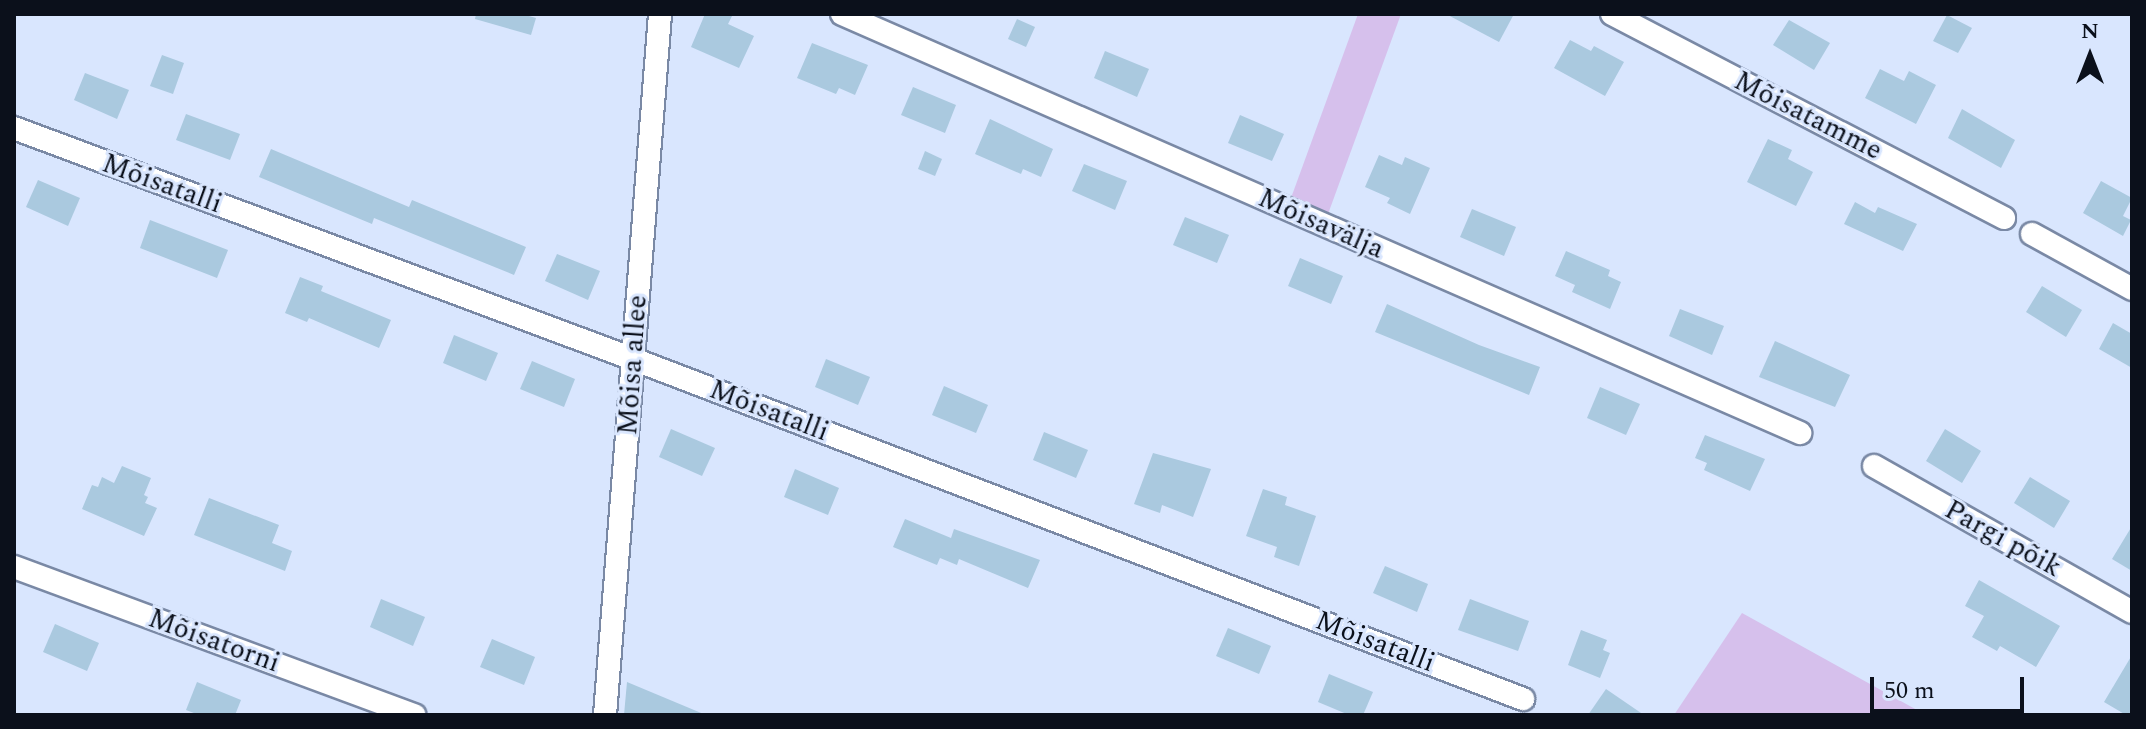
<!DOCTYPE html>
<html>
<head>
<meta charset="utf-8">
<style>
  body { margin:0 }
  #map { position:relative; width:2146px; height:729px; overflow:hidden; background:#d9e6fe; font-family:Spectral,serif }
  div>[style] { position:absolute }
  .green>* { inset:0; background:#d6c0ec }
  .building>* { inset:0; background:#aac9df }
  .roads { filter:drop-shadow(2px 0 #7a89a5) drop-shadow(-2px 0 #7a89a5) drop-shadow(0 2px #7a89a5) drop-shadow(0 -2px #7a89a5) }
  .street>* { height:22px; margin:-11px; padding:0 11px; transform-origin:11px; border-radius:11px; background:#fff }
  span { translate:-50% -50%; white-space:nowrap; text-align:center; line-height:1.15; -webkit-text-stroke:6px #d9e6fe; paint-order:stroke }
  .street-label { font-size:28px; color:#0b101b }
  .frame { position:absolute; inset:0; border:16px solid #0b101b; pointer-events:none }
  .north { position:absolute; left:2050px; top:16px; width:80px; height:80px; -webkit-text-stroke:6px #d9e6fe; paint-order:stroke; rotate:0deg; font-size:22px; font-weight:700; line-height:32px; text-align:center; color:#0b101b }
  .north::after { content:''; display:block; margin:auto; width:28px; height:36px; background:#0b101b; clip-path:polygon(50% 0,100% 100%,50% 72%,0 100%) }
  .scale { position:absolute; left:1870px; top:677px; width:154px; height:36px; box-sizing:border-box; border:4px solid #0b101b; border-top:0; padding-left:10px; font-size:24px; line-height:28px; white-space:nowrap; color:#0b101b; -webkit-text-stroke:6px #d9e6fe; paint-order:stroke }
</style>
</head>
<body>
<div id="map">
  <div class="green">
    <div style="clip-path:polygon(1358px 14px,1401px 14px,1324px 225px,1287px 209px)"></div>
    <div style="clip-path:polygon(1742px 613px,1926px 715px,1674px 715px)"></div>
  </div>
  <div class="building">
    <div style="clip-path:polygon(476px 14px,522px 14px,536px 18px,531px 35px,475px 19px)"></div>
    <div style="clip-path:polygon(705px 14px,733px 14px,728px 24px,754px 36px,739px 68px,691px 47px)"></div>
    <div style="clip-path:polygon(1446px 14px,1514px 14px,1499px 42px)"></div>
    <div style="clip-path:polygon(1947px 15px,1972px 28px,1958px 53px,1933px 41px)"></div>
    <div style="clip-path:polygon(1017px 19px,1035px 27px,1026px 47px,1008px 39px)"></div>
    <div style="clip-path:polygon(1789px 20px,1830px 43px,1814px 70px,1773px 45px)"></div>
    <div style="clip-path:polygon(1570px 40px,1591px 51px,1594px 46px,1624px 62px,1605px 96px,1554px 68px)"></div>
    <div style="clip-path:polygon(812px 43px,868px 65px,855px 95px,839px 88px,836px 94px,797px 78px)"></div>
    <div style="clip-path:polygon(1105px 51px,1149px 69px,1137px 97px,1094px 78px)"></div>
    <div style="clip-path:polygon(162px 55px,184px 63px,173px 94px,150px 86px)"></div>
    <div style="clip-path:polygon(1880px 69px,1904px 81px,1909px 71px,1936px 85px,1916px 124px,1865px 98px)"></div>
    <div style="clip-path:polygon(85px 73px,129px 90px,117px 119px,74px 100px)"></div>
    <div style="clip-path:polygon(913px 87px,956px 105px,945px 133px,901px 115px)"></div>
    <div style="clip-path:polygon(1962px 109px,2015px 140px,2001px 168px,1948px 138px)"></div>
    <div style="clip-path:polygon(186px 114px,240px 134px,230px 160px,176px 140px)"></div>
    <div style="clip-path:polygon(1240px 115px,1284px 134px,1272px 161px,1228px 143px)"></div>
    <div style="clip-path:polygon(990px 119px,1053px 149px,1041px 177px,1023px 169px,1021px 174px,975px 154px)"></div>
    <div style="clip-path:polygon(1768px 139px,1792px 150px,1788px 159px,1813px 172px,1796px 206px,1747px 182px)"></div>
    <div style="clip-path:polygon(271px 149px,409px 207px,412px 200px,526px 247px,514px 275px,374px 218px,372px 224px,259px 177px)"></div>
    <div style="clip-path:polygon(925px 151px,942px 159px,935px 176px,918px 169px)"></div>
    <div style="clip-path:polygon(1379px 155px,1402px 165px,1405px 157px,1430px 168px,1410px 214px,1387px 203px,1390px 198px,1365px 187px)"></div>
    <div style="clip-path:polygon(1084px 164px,1127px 181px,1115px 210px,1072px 191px)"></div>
    <div style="clip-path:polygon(38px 180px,80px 198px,68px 226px,26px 207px)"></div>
    <div style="clip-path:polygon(2101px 181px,2132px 198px,2123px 216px,2131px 220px,2123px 236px,2083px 213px)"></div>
    <div style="clip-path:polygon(1855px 202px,1875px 213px,1878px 207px,1917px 224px,1903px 251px,1844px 224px)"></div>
    <div style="clip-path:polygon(1472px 209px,1516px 227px,1504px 256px,1460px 237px)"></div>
    <div style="clip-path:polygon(1185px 217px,1229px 235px,1217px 263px,1173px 245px)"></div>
    <div style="clip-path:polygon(150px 220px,228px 250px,217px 278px,140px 248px)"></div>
    <div style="clip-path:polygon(1566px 251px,1610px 270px,1608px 276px,1621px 282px,1610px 309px,1572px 292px,1575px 285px,1555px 276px)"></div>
    <div style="clip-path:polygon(557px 254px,600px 271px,588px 300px,545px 281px)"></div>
    <div style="clip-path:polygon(1300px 258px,1343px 276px,1331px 304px,1288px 286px)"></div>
    <div style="clip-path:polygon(300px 277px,323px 286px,321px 291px,391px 320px,379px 348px,309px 318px,307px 322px,285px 313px)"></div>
    <div style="clip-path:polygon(2042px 286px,2082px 310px,2066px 337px,2026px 312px)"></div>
    <div style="clip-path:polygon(1387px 304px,1479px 345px,1540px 367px,1529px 395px,1375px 332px)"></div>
    <div style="clip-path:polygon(1680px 309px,1724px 326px,1712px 355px,1669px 336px)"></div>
    <div style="clip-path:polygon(2113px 323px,2132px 334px,2132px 368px,2099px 349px)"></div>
    <div style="clip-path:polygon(454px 335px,498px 353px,486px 381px,443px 363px)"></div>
    <div style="clip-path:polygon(1775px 341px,1850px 375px,1835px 407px,1759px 377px)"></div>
    <div style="clip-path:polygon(826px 359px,870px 377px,858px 405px,815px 387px)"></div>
    <div style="clip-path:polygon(532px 361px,575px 379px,564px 407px,520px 389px)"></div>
    <div style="clip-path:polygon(944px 386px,988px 405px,976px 433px,932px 415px)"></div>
    <div style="clip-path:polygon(1600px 387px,1640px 404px,1626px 435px,1587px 418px)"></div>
    <div style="clip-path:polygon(671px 429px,715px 448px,702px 476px,659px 457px)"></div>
    <div style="clip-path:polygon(1945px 429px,1981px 451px,1962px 483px,1926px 461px)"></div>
    <div style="clip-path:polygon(1044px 432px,1088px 450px,1076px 478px,1033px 460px)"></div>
    <div style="clip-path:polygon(1705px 435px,1765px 459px,1750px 491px,1704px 470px,1707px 463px,1695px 458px)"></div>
    <div style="clip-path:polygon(1153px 453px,1211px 469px,1193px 517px,1162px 505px,1160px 513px,1134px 504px)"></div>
    <div style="clip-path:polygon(122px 466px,151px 478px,144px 495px,148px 497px,145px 503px,157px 508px,144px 536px,82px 509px,92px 485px,98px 487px,102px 477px,114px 483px)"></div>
    <div style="clip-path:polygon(795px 469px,839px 488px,828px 515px,784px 497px)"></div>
    <div style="clip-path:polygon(2030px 477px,2070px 501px,2054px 528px,2014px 503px)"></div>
    <div style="clip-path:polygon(1263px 489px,1287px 497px,1285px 505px,1316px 516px,1299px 566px,1274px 557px,1277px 547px,1246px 536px)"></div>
    <div style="clip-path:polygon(209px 498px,279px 525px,272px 543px,292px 551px,285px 571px,194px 535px)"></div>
    <div style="clip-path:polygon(905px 519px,951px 538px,954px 529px,1040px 560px,1028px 588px,959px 559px,957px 565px,940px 558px,937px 565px,893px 547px)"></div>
    <div style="clip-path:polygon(2132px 526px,2132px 571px,2112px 559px)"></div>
    <div style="clip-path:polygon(1385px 566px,1428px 584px,1417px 612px,1373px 593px)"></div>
    <div style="clip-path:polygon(1979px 580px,2060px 626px,2036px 667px,2000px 646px,1997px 651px,1972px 637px,1984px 616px,1965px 606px)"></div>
    <div style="clip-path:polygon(381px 599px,425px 617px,413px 646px,370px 627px)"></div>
    <div style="clip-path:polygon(1470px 599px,1529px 621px,1518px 651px,1458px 630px)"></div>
    <div style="clip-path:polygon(55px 624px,99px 643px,87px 671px,43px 652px)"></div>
    <div style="clip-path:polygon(1228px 628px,1271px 646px,1259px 674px,1216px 656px)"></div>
    <div style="clip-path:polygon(1581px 630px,1607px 640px,1603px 650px,1610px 653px,1600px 678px,1568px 665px)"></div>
    <div style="clip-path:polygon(492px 639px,535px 657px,524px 685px,480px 667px)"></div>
    <div style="clip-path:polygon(2132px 655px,2132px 715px,2126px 715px,2104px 702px)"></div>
    <div style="clip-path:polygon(1329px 674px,1373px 692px,1363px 715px,1349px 715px,1318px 702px)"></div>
    <div style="clip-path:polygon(197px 682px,241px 700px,235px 715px,199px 715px,186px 710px)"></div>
    <div style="clip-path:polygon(627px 682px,706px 715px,624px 715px)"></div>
    <div style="clip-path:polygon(1606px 689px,1644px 715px,1588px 715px)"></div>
  </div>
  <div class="roads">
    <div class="street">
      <div style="left:842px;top:14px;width:1046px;rotate:23.62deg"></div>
      <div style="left:1612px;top:14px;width:442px;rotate:27.5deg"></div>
      <div style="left:14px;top:128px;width:661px;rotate:20.46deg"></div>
      <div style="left:633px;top:359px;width:953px;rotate:20.91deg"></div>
      <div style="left:2032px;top:234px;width:114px;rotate:28.8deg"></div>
      <div style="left:1874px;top:466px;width:296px;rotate:29.5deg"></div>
      <div style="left:14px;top:567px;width:427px;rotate:20.3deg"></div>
      <div style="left:605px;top:715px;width:703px;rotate:-85.51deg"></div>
    </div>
  </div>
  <div class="street-label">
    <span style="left:1808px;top:116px;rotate:27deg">Mõisatamme</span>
    <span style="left:162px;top:184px;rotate:20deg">Mõisatalli</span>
    <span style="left:1321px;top:224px;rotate:24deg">Mõisavälja</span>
    <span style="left:633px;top:365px;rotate:-86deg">Mõisa allee</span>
    <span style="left:769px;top:411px;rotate:21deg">Mõisatalli</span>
    <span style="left:2003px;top:539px;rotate:29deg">Pargi põik</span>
    <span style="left:214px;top:641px;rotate:20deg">Mõisatorni</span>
    <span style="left:1375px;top:642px;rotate:21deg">Mõisatalli</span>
  </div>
  <div class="frame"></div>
  <div class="north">N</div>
  <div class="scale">50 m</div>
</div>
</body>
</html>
